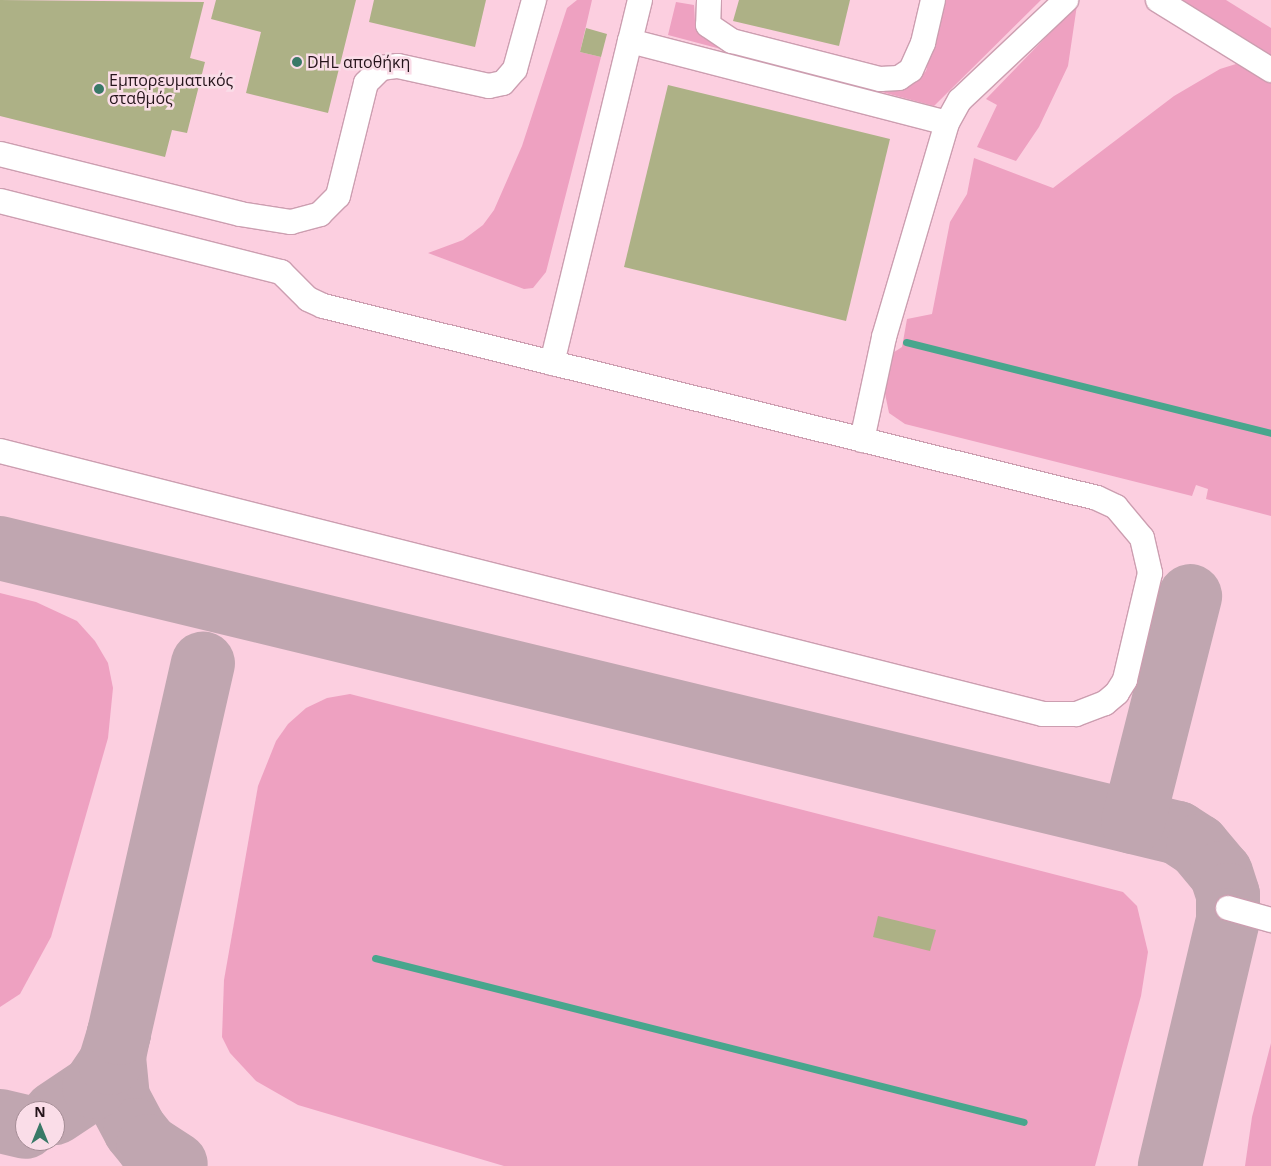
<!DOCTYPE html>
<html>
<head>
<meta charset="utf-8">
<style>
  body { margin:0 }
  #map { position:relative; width:1271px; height:1166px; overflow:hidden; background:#fadde8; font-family:"Open Sans",sans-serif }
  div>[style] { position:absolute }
  .built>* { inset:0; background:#fccfe0 }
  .green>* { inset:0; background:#eea1c1 }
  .stream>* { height:7px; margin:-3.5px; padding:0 3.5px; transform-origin:3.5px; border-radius:3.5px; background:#48a68d }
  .taxiway>* { height:64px; margin:-32px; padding:0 32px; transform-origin:32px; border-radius:32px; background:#c0a6b0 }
  .building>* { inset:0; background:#adb186 }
  .roads { filter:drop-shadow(1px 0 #cc9eb0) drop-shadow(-1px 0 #cc9eb0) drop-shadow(0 1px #cc9eb0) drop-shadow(0 -1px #cc9eb0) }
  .minor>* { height:24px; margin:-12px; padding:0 12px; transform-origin:12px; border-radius:12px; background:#fff }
  .dots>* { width:14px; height:14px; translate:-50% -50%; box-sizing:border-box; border:2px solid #fadde8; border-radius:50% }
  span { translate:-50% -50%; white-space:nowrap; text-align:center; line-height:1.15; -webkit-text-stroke:5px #fadde8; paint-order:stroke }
  .poi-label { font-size:16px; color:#25141b }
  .left { translate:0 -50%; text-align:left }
  .north { position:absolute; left:15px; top:1101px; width:50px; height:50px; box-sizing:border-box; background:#fadde8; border:1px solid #a58d96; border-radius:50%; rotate:0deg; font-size:14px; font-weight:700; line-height:20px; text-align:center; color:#25141b }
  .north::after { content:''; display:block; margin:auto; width:18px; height:22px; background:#397967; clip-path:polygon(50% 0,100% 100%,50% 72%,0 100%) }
</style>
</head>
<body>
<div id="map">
  <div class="built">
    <div style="clip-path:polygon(evenodd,0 0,1271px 0,1271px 1166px,0 1166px,0 0,25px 1111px,55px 1111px,55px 1141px,25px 1141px,25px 1111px)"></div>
  </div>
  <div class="green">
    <div style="clip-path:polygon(577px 0,592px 0,580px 52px,601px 57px,546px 272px,533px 288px,524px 289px,428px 253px,463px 240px,483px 225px,494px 210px,522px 146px,567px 8px)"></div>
    <div style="clip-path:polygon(943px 0,1041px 0,934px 106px,668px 35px,676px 2px,694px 5px,695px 21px,699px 29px,904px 85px,916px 81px,926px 71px)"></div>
    <div style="clip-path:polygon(1179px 0,1226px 0,1271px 28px,1271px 58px)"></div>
    <div style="clip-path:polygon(1077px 5px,1068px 66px,1039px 127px,1016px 161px,977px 147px,997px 105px,986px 99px)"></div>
    <div style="clip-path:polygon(1236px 64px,1254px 69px,1271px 79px,1271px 516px,1206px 499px,1208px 489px,1196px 485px,1192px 496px,905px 424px,889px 413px,883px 384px,888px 356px,902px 347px,907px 319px,932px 314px,950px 222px,967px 194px,974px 158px,1053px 188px,1174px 96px,1220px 69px)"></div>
    <div style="clip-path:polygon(0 593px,36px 602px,77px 621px,95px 641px,108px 663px,113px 688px,108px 738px,51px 937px,20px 994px,0 1007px)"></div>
    <div style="clip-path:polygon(350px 694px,1123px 892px,1137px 906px,1148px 952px,1141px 996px,1095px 1166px,504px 1166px,298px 1105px,256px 1081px,230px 1053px,222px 1037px,224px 980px,258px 786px,276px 741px,288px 724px,306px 708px,327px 698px)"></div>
    <div style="clip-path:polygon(1271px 1043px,1271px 1166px,1245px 1166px,1252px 1117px)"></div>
  </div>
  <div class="stream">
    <div style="left:906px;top:342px;width:376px;rotate:14deg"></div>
    <div style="left:375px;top:958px;width:669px;rotate:14.18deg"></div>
  </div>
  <div class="taxiway">
    <div style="left:0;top:548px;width:1212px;rotate:13.6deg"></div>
    <div style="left:1178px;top:833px;width:24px;rotate:33deg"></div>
    <div style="left:1198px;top:846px;width:35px;rotate:50deg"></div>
    <div style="left:1221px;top:873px;width:23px;rotate:72deg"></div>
    <div style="left:1228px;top:895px;width:25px;rotate:90deg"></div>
    <div style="left:1228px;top:920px;width:253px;rotate:103.3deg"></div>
    <div style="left:1133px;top:822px;width:233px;rotate:-75.8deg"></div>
    <div style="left:119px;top:1033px;width:25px;rotate:102deg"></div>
    <div style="left:114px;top:1057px;width:41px;rotate:84.4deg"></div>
    <div style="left:118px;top:1098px;width:36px;rotate:62deg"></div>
    <div style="left:135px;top:1130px;width:21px;rotate:51deg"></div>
    <div style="left:148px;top:1146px;width:33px;rotate:33deg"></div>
    <div style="left:55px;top:1113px;width:47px;rotate:-33.7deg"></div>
    <div style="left:94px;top:1087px;width:29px;rotate:-56deg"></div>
    <div style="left:110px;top:1063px;width:31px;rotate:-73deg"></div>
    <div style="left:119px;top:1033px;width:379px;rotate:-77.2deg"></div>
    <div style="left:0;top:1121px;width:26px;rotate:13deg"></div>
  </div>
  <div class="building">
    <div style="clip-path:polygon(0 0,204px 2px,190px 58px,205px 62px,187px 133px,172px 130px,165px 157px,0 116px)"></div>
    <div style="clip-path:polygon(216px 0,356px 0,328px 113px,246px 93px,261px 32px,211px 19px)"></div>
    <div style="clip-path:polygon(374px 0,486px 0,475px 47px,369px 22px)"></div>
    <div style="clip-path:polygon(739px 0,850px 0,839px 46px,733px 21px)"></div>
    <div style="clip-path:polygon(586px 28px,607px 34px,601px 57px,580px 52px)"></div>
    <div style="clip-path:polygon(668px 85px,890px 139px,846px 321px,624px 267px)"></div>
    <div style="clip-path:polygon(878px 916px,936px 930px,930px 951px,873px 937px)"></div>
  </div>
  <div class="roads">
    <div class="minor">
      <div style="left:709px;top:0;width:25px;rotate:92deg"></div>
      <div style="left:708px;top:25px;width:29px;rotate:34deg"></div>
      <div style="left:732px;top:41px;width:153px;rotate:14.4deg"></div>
      <div style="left:880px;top:79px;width:19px;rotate:-3deg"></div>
      <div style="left:899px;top:78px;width:14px;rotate:-34deg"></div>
      <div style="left:911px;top:70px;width:30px;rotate:-66deg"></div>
      <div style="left:923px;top:43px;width:44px;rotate:-76.9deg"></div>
      <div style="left:1158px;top:0;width:133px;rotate:31.8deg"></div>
      <div style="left:630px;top:41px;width:42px;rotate:-76.3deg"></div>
      <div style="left:0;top:154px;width:247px;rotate:14deg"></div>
      <div style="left:240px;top:214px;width:52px;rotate:8.9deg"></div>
      <div style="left:291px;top:222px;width:30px;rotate:-15deg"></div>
      <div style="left:320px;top:214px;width:25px;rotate:-45deg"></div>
      <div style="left:338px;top:196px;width:116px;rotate:-76.1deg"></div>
      <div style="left:366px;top:83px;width:21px;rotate:-45deg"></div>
      <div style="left:381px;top:68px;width:17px;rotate:-7deg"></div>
      <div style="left:398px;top:66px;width:93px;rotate:12.4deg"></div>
      <div style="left:489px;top:86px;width:14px;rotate:-12deg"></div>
      <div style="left:503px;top:83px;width:18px;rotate:-49deg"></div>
      <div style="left:515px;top:69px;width:72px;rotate:-74.6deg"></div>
      <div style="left:0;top:201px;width:290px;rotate:14.2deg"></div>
      <div style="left:281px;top:272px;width:38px;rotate:45deg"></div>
      <div style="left:308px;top:299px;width:17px;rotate:25deg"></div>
      <div style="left:323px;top:306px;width:797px;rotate:13.93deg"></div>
      <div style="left:1097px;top:498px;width:21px;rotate:25deg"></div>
      <div style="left:1116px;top:507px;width:40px;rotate:50deg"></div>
      <div style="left:1142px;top:538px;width:36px;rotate:77deg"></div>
      <div style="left:1150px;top:573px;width:110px;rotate:103.2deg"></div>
      <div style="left:1125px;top:680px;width:15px;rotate:122deg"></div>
      <div style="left:1117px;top:693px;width:16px;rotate:140deg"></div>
      <div style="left:1105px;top:703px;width:31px;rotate:159deg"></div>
      <div style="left:1076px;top:714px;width:33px;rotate:180deg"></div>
      <div style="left:1043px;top:714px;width:1076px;rotate:-165.85deg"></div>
      <div style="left:552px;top:363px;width:331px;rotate:-76.4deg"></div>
      <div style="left:630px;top:41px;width:327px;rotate:14.5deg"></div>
      <div style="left:862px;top:440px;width:105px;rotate:-77.9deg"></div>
      <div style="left:884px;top:337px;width:223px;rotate:-73.6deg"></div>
      <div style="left:947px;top:123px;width:26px;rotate:-61deg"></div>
      <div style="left:960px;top:100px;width:146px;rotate:-43.3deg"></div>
      <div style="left:1228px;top:908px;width:45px;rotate:15.6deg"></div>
    </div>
  </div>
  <div class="dots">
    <div style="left:297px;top:62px;background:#397967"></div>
    <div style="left:99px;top:89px;background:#397967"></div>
  </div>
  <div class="poi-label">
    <span class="left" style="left:307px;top:62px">DHL αποθήκη</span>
    <span class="left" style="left:109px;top:89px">Εμπορευματικός<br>σταθμός</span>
  </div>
  <div class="north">N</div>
</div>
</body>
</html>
